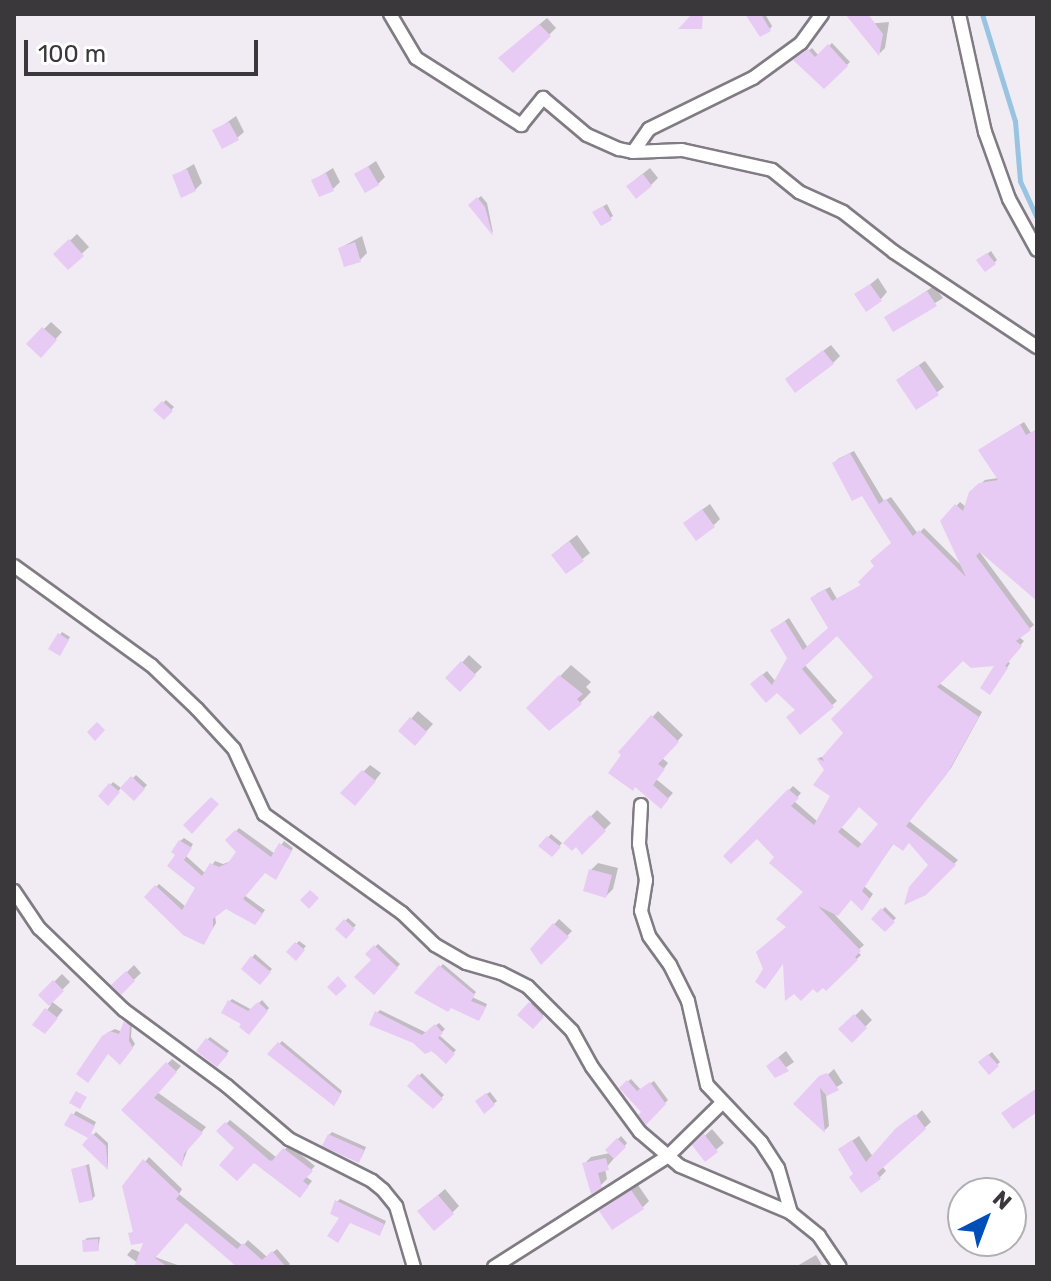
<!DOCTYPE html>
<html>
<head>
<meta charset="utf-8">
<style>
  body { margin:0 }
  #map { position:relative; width:1051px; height:1281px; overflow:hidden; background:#f1ebf3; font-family:Rubik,sans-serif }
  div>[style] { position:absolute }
  .shadow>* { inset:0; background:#0003 }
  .stream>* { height:5px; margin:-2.5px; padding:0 2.5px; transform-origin:2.5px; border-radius:2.5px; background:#98c4e2 }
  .building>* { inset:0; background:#e8cbf4 }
  .roads { filter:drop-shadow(2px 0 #817b83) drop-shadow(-2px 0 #817b83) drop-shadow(0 2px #817b83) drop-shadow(0 -2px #817b83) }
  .street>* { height:12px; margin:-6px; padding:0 6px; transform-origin:6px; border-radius:6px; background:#fff }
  span { translate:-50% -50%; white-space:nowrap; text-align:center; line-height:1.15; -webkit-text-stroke:6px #fff; paint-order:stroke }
  .frame { position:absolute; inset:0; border:16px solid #3a383b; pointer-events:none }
  .north { position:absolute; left:947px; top:1177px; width:80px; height:80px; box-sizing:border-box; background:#fff; border:2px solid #b0afb1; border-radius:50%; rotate:42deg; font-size:22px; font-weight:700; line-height:32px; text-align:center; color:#3a383b }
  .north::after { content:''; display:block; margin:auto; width:28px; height:36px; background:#004eb8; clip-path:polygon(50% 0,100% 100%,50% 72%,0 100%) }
  .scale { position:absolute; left:24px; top:40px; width:234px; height:36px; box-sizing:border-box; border:4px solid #3a383b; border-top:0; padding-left:10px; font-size:24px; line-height:28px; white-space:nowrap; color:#3a383b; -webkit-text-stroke:6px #fff; paint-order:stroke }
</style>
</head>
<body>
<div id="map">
  <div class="shadow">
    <div style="clip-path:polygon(747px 14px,765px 14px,772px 26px,770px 29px)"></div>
    <div style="clip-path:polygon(547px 18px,556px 28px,513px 70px,508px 51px)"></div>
    <div style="clip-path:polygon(889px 22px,885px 48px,880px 53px,861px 29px,867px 24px)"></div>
    <div style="clip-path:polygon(832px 43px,850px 62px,824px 86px,796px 60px,812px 48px,819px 56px)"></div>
    <div style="clip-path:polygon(236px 116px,244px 132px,237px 138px,215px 131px)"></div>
    <div style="clip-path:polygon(376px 161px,385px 177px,378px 184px,357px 174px)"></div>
    <div style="clip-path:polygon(194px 164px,202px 183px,195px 190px,174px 176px)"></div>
    <div style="clip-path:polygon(333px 168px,340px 182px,333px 189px,314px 180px)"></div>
    <div style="clip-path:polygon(650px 168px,658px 178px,651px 185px,636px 179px)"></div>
    <div style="clip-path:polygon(481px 196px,487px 203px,493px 233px,470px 205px)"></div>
    <div style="clip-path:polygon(607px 204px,613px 216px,610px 218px,597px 210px)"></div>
    <div style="clip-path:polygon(77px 234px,89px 247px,68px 267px,56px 254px)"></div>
    <div style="clip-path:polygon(362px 236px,367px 253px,360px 260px,340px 248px)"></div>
    <div style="clip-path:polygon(991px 251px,997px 260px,994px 263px,982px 258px)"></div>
    <div style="clip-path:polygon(878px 278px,887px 292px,881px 299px,857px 295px)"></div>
    <div style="clip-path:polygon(934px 286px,943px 298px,894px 329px,887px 317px)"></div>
    <div style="clip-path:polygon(51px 322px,62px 332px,41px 355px,29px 344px)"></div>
    <div style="clip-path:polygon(831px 345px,840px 356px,833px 363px,795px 372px)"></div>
    <div style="clip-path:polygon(925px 361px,944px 387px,917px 408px,905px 374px)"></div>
    <div style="clip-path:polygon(166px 400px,174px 407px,164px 417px,156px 410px)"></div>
    <div style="clip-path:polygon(evenodd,1024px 422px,1031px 433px,1037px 429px,1037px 593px,979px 551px,1034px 625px,1019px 637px,1024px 641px,1007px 661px,1010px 663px,994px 688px,997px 664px,963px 658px,939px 683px,982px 712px,951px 768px,909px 821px,958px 860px,925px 893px,931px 865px,910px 840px,894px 843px,864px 886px,873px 894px,866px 904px,851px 898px,835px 915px,864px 945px,857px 951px,861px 955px,826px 988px,789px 927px,806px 892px,757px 837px,726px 856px,793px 786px,801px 793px,794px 801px,818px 822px,832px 796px,826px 770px,818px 758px,826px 756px,846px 733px,876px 677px,838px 633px,804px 664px,837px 701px,800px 732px,798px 709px,777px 691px,752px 684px,767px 671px,776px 682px,790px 658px,776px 627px,789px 618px,808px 648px,830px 628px,816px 594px,830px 587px,837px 599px,863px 584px,894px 543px,862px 494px,834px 463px,838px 459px,854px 451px,884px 501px,891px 497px,918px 534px,924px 528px,962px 566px,942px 522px,960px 502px,966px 507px,971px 493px,985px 480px,998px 478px,985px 446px,1024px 422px,859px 805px,880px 824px,863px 845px,841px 827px,859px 805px)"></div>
    <div style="clip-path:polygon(710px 504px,720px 519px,714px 525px,692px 517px)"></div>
    <div style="clip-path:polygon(577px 535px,590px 553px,566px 572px,560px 548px)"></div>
    <div style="clip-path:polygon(62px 632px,70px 637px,62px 650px,60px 635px)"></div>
    <div style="clip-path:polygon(469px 655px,482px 667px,460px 689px,448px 678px)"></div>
    <div style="clip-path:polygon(571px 665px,591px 682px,586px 687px,591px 692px,580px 703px,529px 708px)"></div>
    <div style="clip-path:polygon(418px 711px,433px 724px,422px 736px,401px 730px)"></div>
    <div style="clip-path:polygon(658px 711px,683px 735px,662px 758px,668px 763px,656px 779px,673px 793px,661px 806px,621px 752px)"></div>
    <div style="clip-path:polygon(370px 765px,381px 773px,362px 797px,343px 793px)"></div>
    <div style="clip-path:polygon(136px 775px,147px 785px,134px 799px,123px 788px)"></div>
    <div style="clip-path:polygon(113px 782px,121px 788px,108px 803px,101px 796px)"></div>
    <div style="clip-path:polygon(597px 810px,611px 823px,583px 852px,577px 844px,566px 843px)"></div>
    <div style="clip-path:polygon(239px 828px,275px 854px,284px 841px,293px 848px,278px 875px,265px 870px,244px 895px,265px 910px,258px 919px,226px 906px,215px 915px,216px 923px,204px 943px,146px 897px,159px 884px,186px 907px,198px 887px,178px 854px,180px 841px,184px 838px,193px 844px,186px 856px,206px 874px,215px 861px,223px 864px,232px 861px,239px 851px,228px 840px)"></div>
    <div style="clip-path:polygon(551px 834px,562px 843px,552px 855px,541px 846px)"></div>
    <div style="clip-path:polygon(598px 863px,618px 868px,613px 889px,606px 896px,591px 870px)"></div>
    <div style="clip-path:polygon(885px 907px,896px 918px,885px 929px,874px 919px)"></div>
    <div style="clip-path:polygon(348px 918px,356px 925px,346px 936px,338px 929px)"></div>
    <div style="clip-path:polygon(559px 919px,572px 931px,542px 962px,532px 949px)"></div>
    <div style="clip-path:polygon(299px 941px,306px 946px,296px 958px,289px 952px)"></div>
    <div style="clip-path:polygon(378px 944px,400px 964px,374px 993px,374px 960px,368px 954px)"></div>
    <div style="clip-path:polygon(255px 954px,272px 969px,260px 982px,243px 969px)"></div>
    <div style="clip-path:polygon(443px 964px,476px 992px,472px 997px,487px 1004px,482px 1015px,417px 993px)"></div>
    <div style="clip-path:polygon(134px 965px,141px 973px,121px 992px,114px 985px)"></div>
    <div style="clip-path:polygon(62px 974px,70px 982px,51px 1001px,63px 1010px,51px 1025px,47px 1010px,51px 1005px,41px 995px)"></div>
    <div style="clip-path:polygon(537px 997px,550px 1008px,533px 1026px,520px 1015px)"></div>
    <div style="clip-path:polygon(232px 999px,252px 1010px,262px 1000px,269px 1008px,249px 1032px,230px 1001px)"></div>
    <div style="clip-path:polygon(862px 1009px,872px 1020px,852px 1040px,841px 1029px)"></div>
    <div style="clip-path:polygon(380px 1010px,427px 1033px,439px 1023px,445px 1029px,439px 1035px,456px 1050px,446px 1061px,377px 1013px)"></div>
    <div style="clip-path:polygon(128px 1020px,132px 1022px,131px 1037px,135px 1044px,123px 1060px,108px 1052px,107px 1033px,115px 1029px,122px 1032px)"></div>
    <div style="clip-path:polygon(210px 1037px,229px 1051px,217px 1064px,207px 1040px)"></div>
    <div style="clip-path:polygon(282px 1041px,342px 1091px,337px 1101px,270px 1054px)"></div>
    <div style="clip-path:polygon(786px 1051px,794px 1062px,775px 1075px,775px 1060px)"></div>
    <div style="clip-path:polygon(992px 1052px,1000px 1062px,989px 1072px,980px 1062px)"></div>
    <div style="clip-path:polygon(172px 1059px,181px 1066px,157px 1092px,206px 1127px,189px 1146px,182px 1164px,124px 1110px)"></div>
    <div style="clip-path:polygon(834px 1069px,843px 1083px,826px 1094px,829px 1126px,825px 1130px,796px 1104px)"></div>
    <div style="clip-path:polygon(422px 1073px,444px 1095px,433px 1106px,410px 1085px)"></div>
    <div style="clip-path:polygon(631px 1079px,641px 1090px,654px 1081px,668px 1100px,646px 1122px,643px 1112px,621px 1088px)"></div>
    <div style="clip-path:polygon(490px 1092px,497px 1101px,485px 1111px,480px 1098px)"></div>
    <div style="clip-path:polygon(922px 1110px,931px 1122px,882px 1166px,886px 1171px,880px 1177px,862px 1190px,840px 1149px,859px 1136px,873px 1157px)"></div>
    <div style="clip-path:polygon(76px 1111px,96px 1122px,89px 1136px,67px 1124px)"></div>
    <div style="clip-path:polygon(230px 1120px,277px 1158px,289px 1145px,315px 1166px,305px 1176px,312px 1181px,304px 1191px,254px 1160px,219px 1131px)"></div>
    <div style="clip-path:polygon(712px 1129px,724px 1143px,705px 1159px,694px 1146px)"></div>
    <div style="clip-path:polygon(96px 1132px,108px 1143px,108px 1167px,85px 1144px)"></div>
    <div style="clip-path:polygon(332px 1132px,366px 1147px,361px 1158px,329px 1135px)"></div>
    <div style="clip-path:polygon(621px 1136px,627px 1143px,605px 1169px,607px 1179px,600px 1186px,584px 1164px,591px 1157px,610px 1153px,607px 1150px)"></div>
    <div style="clip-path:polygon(149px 1157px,182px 1189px,179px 1194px,243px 1246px,248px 1240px,267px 1257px,277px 1249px,290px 1264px,287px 1267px,242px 1267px,186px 1221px,155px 1257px,183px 1267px,137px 1267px,138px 1263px,127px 1255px,132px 1249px,142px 1253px,147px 1240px,131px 1234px,134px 1230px,125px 1187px)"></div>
    <div style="clip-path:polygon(89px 1164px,95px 1196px,92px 1199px,73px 1170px)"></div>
    <div style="clip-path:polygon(638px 1185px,649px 1201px,643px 1207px,601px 1211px)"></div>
    <div style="clip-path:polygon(445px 1189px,459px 1206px,452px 1213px,427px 1205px)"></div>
    <div style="clip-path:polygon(340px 1199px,386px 1221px,382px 1230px,379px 1233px,342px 1217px,337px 1202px)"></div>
    <div style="clip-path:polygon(100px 1237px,98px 1249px,84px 1241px,87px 1238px)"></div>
    <div style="clip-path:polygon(816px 1255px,823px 1267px,796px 1267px,797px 1266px)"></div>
  </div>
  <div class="stream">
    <div style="left:982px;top:14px;width:112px;rotate:72.9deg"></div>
    <div style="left:1015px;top:121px;width:60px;rotate:85.2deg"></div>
    <div style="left:1020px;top:181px;width:41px;rotate:65.3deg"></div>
  </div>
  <div class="building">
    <div style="clip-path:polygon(692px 14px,703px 14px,702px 29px,678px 29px)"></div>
    <div style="clip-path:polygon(745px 14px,761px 14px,771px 31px,760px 37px)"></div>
    <div style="clip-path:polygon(845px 14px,868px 14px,883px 34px,879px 56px)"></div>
    <div style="clip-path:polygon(539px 24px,551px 36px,513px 73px,498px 58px)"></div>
    <div style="clip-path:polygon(828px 44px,848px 66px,824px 89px,793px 60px,808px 49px,815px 57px)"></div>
    <div style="clip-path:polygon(229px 122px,239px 140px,222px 149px,212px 130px)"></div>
    <div style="clip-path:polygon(368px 166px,379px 185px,365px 193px,354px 174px)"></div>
    <div style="clip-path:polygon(187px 169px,196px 191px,181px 198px,172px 175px)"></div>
    <div style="clip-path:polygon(326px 173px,334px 191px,319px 197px,311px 180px)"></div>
    <div style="clip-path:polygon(643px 174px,652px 186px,636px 199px,626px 186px)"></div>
    <div style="clip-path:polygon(477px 197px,485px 207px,493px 236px,468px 205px)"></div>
    <div style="clip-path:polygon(603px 206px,612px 220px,601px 226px,592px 212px)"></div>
    <div style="clip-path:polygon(69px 239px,84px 256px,68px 270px,53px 254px)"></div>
    <div style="clip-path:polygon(355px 242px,361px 262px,344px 267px,338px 248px)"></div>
    <div style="clip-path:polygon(987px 253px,996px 264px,985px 272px,976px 260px)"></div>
    <div style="clip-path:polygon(870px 284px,882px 301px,866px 312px,854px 294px)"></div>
    <div style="clip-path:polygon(927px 291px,937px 306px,893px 332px,884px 317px)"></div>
    <div style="clip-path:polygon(42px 327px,57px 340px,41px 358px,26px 344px)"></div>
    <div style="clip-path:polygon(823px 350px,834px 364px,795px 393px,785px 379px)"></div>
    <div style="clip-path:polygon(919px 365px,939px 395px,916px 410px,896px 380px)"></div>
    <div style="clip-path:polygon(162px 401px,173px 411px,164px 420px,153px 410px)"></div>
    <div style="clip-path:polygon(evenodd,1020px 424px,1026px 435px,1037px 429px,1037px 601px,980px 552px,976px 556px,1031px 630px,1016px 641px,1022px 646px,1005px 666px,1008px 668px,990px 695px,980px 688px,994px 666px,971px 668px,963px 661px,937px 687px,979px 717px,947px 774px,906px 826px,956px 865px,926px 895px,904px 905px,909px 887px,928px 865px,909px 843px,903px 851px,893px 844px,862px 891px,870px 899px,862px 911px,851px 900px,838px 916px,818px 906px,861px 951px,855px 957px,858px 960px,826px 991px,823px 988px,817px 993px,813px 989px,801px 1001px,794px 994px,785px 1001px,783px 964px,765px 989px,755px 982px,763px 969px,756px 952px,786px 927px,776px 919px,803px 892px,769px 863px,774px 857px,757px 839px,731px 864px,723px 856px,788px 789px,799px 798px,791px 806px,814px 825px,830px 796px,813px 785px,824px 770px,816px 758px,824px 761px,822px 757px,843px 733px,831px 719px,873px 677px,837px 636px,802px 669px,834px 707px,800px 735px,786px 717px,795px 710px,777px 693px,766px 703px,750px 684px,762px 674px,772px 685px,787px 658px,770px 630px,785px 621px,803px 650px,828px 628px,810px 598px,825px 589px,832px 601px,861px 585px,858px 582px,874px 566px,870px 561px,891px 543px,862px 496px,852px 501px,832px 463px,850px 453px,879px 504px,886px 499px,913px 536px,919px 530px,966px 577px,940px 521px,955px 504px,963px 511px,969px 492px,979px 483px,998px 480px,978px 450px,1020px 424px,859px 807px,878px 824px,858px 848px,838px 832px,859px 807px)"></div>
    <div style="clip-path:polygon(702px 509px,715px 527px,696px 541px,683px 523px)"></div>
    <div style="clip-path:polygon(569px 541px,584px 561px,566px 574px,551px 555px)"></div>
    <div style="clip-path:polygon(58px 633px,69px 640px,60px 656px,48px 649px)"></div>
    <div style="clip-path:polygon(461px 661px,476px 675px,460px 692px,445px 678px)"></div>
    <div style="clip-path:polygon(559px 675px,583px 694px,577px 699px,582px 704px,549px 731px,526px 708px)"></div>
    <div style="clip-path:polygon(651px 715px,679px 742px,658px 764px,665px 769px,653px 785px,669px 799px,661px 809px,635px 787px,633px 791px,608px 773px,621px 755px,618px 752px)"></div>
    <div style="clip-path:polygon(410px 717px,427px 732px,415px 746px,398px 731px)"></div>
    <div style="clip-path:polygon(97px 722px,105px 730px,95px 741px,87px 732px)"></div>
    <div style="clip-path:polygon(362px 770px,376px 781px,355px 806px,340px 793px)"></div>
    <div style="clip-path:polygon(131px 776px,145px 789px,134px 801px,120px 788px)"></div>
    <div style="clip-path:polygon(109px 783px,120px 792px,108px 806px,98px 796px)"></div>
    <div style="clip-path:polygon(211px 797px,219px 804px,192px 834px,183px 825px)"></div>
    <div style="clip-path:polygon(590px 815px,606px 831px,582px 855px,576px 847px,572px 851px,563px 843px)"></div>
    <div style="clip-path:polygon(235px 830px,271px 857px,279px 843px,292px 851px,276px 880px,265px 873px,243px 899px,263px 914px,255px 925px,226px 909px,213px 919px,213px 928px,204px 945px,183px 935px,144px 897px,155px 885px,182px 910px,195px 888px,167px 866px,175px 855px,171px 852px,179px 840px,192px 848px,184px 860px,202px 876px,210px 863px,219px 867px,228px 863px,236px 852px,225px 840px)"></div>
    <div style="clip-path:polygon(547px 836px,561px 847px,552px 857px,538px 846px)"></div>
    <div style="clip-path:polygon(589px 869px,612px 875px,606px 898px,583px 891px)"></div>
    <div style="clip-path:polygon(310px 890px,319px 898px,309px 909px,300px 900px)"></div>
    <div style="clip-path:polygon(881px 908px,895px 922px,885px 932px,871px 919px)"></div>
    <div style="clip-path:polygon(344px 919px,355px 929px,346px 939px,335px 929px)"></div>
    <div style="clip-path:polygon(553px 923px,569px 937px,541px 965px,530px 949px)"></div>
    <div style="clip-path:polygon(295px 942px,305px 950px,296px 961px,286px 952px)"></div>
    <div style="clip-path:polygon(374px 945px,398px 968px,374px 995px,354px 977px,371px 960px,365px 954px)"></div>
    <div style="clip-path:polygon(251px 956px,271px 972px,260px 985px,241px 969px)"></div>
    <div style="clip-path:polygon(439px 965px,475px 995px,471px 1001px,486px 1007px,479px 1021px,451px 1008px,448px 1012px,414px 993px)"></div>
    <div style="clip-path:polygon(126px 971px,135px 981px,121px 995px,111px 985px)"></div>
    <div style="clip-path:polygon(338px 976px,347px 986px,336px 996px,327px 987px)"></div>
    <div style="clip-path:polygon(53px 980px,64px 991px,49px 1006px,38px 995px)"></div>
    <div style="clip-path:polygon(228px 1000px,248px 1011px,258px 1002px,268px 1011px,249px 1035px,239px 1027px,241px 1024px,221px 1013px)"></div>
    <div style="clip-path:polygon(529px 1002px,544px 1017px,533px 1029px,517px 1015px)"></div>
    <div style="clip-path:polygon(45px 1008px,58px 1018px,45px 1034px,32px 1025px)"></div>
    <div style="clip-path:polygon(375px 1011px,422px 1035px,435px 1024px,443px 1033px,438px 1038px,455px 1054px,446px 1064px,432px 1051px,425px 1054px,413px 1043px,369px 1025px)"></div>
    <div style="clip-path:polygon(854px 1014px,867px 1028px,852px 1043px,838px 1029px)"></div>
    <div style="clip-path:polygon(124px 1021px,130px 1026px,129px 1041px,133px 1048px,120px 1065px,108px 1054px,88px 1083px,76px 1074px,102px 1036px,110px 1031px,119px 1034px)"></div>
    <div style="clip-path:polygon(206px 1038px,228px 1054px,217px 1067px,196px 1051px)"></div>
    <div style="clip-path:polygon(278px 1042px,341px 1094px,334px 1106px,267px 1054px)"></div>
    <div style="clip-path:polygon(988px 1054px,999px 1066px,989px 1075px,978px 1062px)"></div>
    <div style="clip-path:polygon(778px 1057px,789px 1071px,775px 1078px,766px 1066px)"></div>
    <div style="clip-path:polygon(166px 1062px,177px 1072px,154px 1098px,203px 1133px,184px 1154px,182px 1167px,121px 1110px)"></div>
    <div style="clip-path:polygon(827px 1073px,839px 1090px,827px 1096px,820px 1088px,825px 1133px,793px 1104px,819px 1076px)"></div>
    <div style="clip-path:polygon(418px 1074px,443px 1099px,433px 1109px,407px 1086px)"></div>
    <div style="clip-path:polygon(627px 1080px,637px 1091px,650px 1082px,666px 1104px,646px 1125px,638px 1115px,641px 1112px,619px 1088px)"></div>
    <div style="clip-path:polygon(1037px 1088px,1037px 1112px,1013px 1129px,1001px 1113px)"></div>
    <div style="clip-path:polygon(76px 1091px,87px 1097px,80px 1109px,69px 1103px)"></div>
    <div style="clip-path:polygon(486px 1093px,495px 1105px,484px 1114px,475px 1101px)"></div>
    <div style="clip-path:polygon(71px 1113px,95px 1126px,89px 1137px,92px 1133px,106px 1146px,108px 1170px,82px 1145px,88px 1138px,64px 1125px)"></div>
    <div style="clip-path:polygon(915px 1114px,926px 1129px,877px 1173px,881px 1179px,861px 1193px,849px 1177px,853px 1174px,838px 1149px,852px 1140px,866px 1162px,896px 1128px)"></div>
    <div style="clip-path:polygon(225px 1122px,269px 1160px,272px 1161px,283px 1148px,313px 1171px,303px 1181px,309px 1186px,300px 1198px,254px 1163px,237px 1181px,219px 1165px,234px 1148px,216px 1131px)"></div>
    <div style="clip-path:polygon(328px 1134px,364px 1150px,359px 1163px,322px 1146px)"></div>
    <div style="clip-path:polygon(704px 1134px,718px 1152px,705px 1162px,692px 1145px)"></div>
    <div style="clip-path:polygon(617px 1138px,626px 1147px,614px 1159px,605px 1150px)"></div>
    <div style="clip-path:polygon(606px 1158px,609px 1170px,598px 1173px,602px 1188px,591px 1194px,582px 1163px)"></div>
    <div style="clip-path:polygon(143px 1159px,180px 1194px,176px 1199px,237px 1249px,243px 1243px,262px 1260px,272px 1251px,286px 1267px,237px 1267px,186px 1223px,155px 1258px,168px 1267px,134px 1267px,143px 1243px,131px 1245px,128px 1233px,133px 1232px,122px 1186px)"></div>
    <div style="clip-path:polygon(86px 1165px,93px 1200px,79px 1203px,71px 1169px)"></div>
    <div style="clip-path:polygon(631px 1190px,644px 1209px,612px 1230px,599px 1211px)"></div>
    <div style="clip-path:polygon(438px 1195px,454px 1214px,434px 1231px,417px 1211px)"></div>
    <div style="clip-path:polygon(335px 1200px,384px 1224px,380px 1236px,350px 1223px,338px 1243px,327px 1236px,339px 1218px,330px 1214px)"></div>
    <div style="clip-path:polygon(98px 1239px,99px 1251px,83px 1252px,82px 1240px)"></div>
  </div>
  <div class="roads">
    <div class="street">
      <div style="left:390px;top:14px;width:51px;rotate:59.4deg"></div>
      <div style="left:416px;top:58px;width:125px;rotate:32.5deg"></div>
      <div style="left:521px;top:125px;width:35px;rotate:-51deg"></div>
      <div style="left:543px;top:98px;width:57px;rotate:40.1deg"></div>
      <div style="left:587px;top:135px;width:35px;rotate:24deg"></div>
      <div style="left:619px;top:149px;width:14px;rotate:12deg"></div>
      <div style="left:633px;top:152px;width:49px;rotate:-2.3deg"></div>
      <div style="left:682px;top:150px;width:92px;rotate:12.5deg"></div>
      <div style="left:772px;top:170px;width:35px;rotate:39deg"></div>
      <div style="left:799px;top:192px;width:48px;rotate:24.4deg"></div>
      <div style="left:843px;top:212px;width:65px;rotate:38.1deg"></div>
      <div style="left:894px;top:252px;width:172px;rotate:33.6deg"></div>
      <div style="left:959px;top:14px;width:121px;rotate:77.6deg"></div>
      <div style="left:985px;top:132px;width:71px;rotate:70.3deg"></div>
      <div style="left:1009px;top:199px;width:58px;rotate:61.2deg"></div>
      <div style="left:633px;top:152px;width:28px;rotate:-55deg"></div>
      <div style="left:649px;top:129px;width:116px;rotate:-26.1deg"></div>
      <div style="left:753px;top:78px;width:59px;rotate:-36.1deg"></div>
      <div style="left:801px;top:43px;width:36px;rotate:-54deg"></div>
      <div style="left:14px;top:566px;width:169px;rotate:35.9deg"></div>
      <div style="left:151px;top:665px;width:64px;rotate:43.7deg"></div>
      <div style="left:197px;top:709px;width:54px;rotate:47.2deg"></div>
      <div style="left:234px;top:749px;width:72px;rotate:65.2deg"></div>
      <div style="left:264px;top:814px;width:170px;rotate:35.7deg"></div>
      <div style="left:402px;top:913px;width:46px;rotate:44.1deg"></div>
      <div style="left:435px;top:945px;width:36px;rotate:30deg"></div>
      <div style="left:466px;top:963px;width:36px;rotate:16deg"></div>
      <div style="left:501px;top:973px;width:30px;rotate:27deg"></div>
      <div style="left:528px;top:987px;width:62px;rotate:45deg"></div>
      <div style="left:572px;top:1031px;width:41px;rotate:60.9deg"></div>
      <div style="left:592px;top:1067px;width:81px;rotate:53.6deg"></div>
      <div style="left:640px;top:1132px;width:52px;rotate:40.4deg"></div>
      <div style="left:680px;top:1166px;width:121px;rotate:22.9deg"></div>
      <div style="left:791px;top:1213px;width:36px;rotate:39deg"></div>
      <div style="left:819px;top:1236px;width:37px;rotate:56deg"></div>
      <div style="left:641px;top:805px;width:39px;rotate:93deg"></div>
      <div style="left:639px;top:844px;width:37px;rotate:79deg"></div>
      <div style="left:646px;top:880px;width:31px;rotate:99deg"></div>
      <div style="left:641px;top:911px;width:26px;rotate:72deg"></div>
      <div style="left:649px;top:936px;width:36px;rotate:54deg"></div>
      <div style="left:670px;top:965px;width:40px;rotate:63.4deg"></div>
      <div style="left:688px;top:1001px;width:86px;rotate:77.3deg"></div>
      <div style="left:707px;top:1085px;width:79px;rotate:46.5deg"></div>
      <div style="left:761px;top:1142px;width:31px;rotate:57deg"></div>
      <div style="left:778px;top:1168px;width:47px;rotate:73.9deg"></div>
      <div style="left:14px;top:891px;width:45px;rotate:56deg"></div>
      <div style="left:39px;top:928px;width:118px;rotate:44deg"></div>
      <div style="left:124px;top:1010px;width:128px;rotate:36.4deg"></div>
      <div style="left:227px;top:1086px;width:82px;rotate:40.5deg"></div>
      <div style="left:289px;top:1139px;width:93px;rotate:26.8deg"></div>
      <div style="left:372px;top:1181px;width:14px;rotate:39deg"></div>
      <div style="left:383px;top:1190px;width:21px;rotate:51deg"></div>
      <div style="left:396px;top:1206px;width:64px;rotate:73.6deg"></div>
      <div style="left:494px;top:1267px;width:206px;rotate:-32.5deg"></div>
      <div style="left:668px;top:1156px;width:76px;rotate:-44.5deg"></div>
    </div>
  </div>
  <div class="frame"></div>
  <div class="north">N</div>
  <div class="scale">100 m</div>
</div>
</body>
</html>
